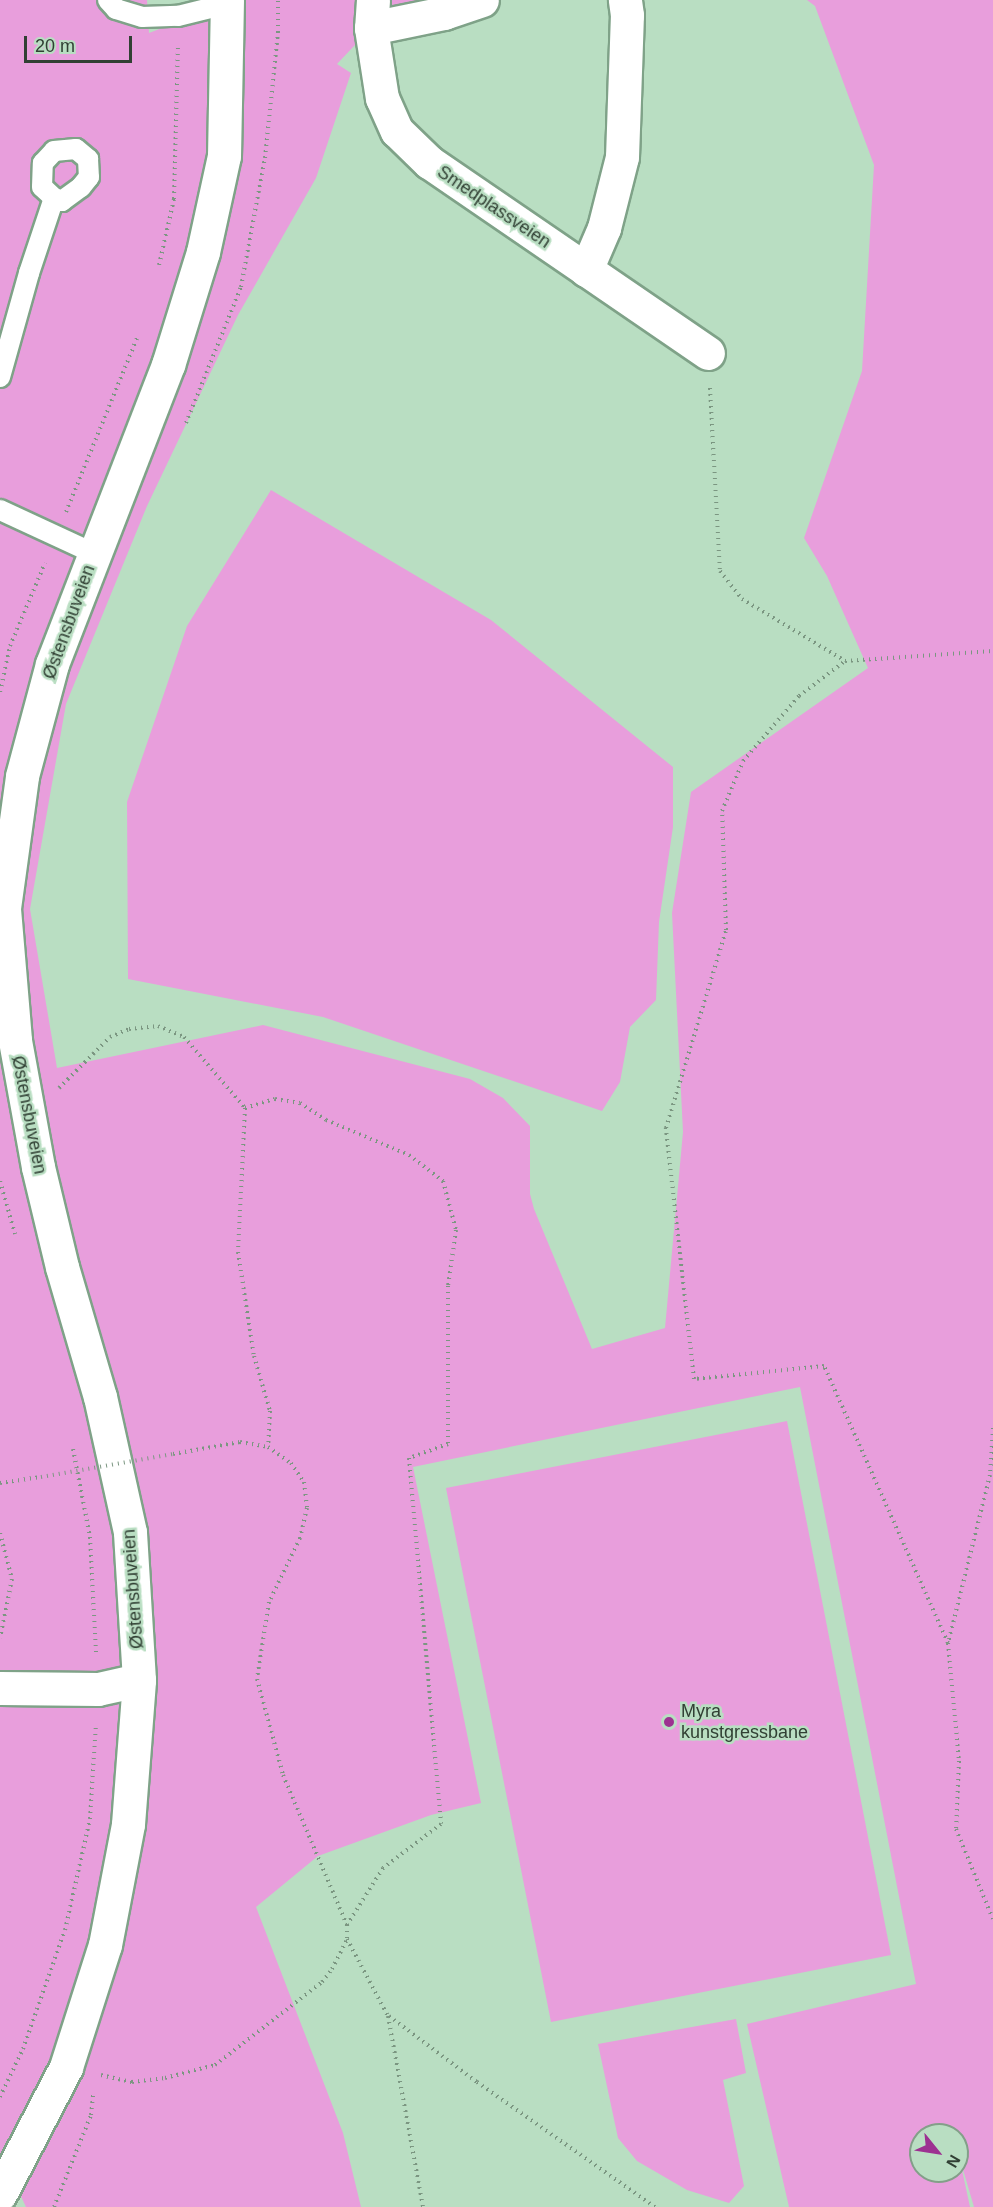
<!DOCTYPE html>
<html>
<head>
<meta charset="utf-8">
<style>
  body { margin:0 }
  #map { position:relative; width:993px; height:2207px; overflow:hidden; background:#b9dec2; font-family:Arial,sans-serif }
  div>[style] { position:absolute }
  .green>* { inset:0; background:#e89edc }
  .path>* { height:4px; margin-top:-2px; transform-origin:0; background:repeating-linear-gradient(90deg,#7b9681 0 1.5px,transparent 0 6px) }
  .roads { filter:drop-shadow(2px 0 #7fa288) drop-shadow(-2px 0 #7fa288) drop-shadow(0 2px #7fa288) drop-shadow(0 -2px #7fa288) }
  .lane>* { height:20px; margin:-10px; padding:0 10px; transform-origin:10px; border-radius:10px; background:#fff }
  .street>* { height:33px; margin:-16.5px; padding:0 16.5px; transform-origin:16.5px; border-radius:16.5px; background:#fff }
  .secondary>* { height:33px; margin:-16.5px; padding:0 16.5px; transform-origin:16.5px; border-radius:16.5px; background:#fff }
  .path-bridge>* { height:4px; margin-top:-2px; transform-origin:0; background:repeating-linear-gradient(90deg,#7b9681 0 1.5px,transparent 0 6px) }
  .dots>* { width:16px; height:16px; translate:-50% -50%; box-sizing:border-box; border:3px solid #b9dec2; border-radius:50% }
  span { translate:-50% -50%; white-space:nowrap; text-align:center; line-height:1.15; -webkit-text-stroke:5px #b9dec2; paint-order:stroke }
  .street-label { font-size:18px; color:#314034 }
  .poi-label { font-size:18px; color:#314034 }
  .left { translate:0 -50%; text-align:left }
  .north { position:absolute; left:909px; top:2123px; width:60px; height:60px; box-sizing:border-box; background:#b9dec2; border:2px solid #839f89; border-radius:50%; rotate:120deg; font-size:16px; font-weight:700; line-height:24px; text-align:center; color:#314034 }
  .north::after { content:''; display:block; margin:auto; width:21px; height:27px; background:#9d3191; clip-path:polygon(50% 0,100% 100%,50% 72%,0 100%) }
  .scale { position:absolute; left:24px; top:36px; width:108px; height:27px; box-sizing:border-box; border:3px solid #314034; border-top:0; padding-left:8px; font-size:18px; line-height:21px; white-space:nowrap; color:#314034; -webkit-text-stroke:4px #b9dec2; paint-order:stroke }
</style>
</head>
<body>
<div id="map">
  <div class="green">
    <div style="clip-path:polygon(evenodd,0 0,147px 0,149px 33px,235px 0,423px 0,371px 28px,337px 64px,351px 73px,316px 178px,238px 315px,147px 506px,66px 704px,30px 909px,57px 1068px,263px 1025px,470px 1079px,503px 1098px,530px 1126px,530px 1194px,534px 1209px,592px 1349px,665px 1328px,683px 1132px,672px 913px,691px 792px,868px 668px,827px 576px,804px 538px,862px 371px,874px 165px,815px 6px,807px 0,993px 0,993px 2207px,974px 2207px,959px 2156px,970px 2207px,789px 2207px,747px 2024px,916px 1984px,800px 1387px,413px 1467px,481px 1803px,431px 1815px,318px 1856px,256px 1907px,343px 2133px,361px 2207px,26px 2207px,20px 2194px,10px 2207px,0 2207px,0 0,921px 2135px,957px 2135px,957px 2171px,921px 2171px,921px 2135px)"></div>
    <div style="clip-path:polygon(271px 490px,491px 620px,673px 767px,673px 827px,659px 922px,656px 1000px,630px 1027px,620px 1082px,602px 1111px,323px 1017px,128px 979px,127px 802px,187px 626px)"></div>
    <div style="clip-path:polygon(787px 1421px,891px 1955px,551px 2022px,446px 1488px)"></div>
    <div style="clip-path:polygon(736px 2019px,746px 2073px,723px 2080px,744px 2186px,729px 2203px,687px 2190px,637px 2161px,618px 2138px,598px 2044px)"></div>
  </div>
  <div class="path">
    <div style="left:159px;top:265px;width:68px;rotate:-77.2deg"></div>
    <div style="left:174px;top:199px;width:156px;rotate:-88.5deg"></div>
    <div style="left:710px;top:388px;width:183px;rotate:86.9deg"></div>
    <div style="left:720px;top:571px;width:36px;rotate:52deg"></div>
    <div style="left:742px;top:599px;width:120px;rotate:31deg"></div>
    <div style="left:186px;top:423px;width:147px;rotate:-68deg"></div>
    <div style="left:241px;top:287px;width:131px;rotate:-79.5deg"></div>
    <div style="left:265px;top:158px;width:127px;rotate:-84.1deg"></div>
    <div style="left:278px;top:32px;width:32px;rotate:-90deg"></div>
    <div style="left:66px;top:512px;width:188px;rotate:-67.8deg"></div>
    <div style="left:0;top:692px;width:47px;rotate:-77.7deg"></div>
    <div style="left:10px;top:646px;width:90px;rotate:-67.1deg"></div>
    <div style="left:59px;top:1088px;width:72px;rotate:-45deg"></div>
    <div style="left:110px;top:1037px;width:21px;rotate:-23deg"></div>
    <div style="left:129px;top:1029px;width:29px;rotate:-6deg"></div>
    <div style="left:158px;top:1026px;width:28px;rotate:23deg"></div>
    <div style="left:184px;top:1037px;width:94px;rotate:49.3deg"></div>
    <div style="left:245px;top:1108px;width:144px;rotate:92.8deg"></div>
    <div style="left:238px;top:1252px;width:105px;rotate:81.3deg"></div>
    <div style="left:254px;top:1356px;width:57px;rotate:73.8deg"></div>
    <div style="left:270px;top:1411px;width:36px;rotate:93deg"></div>
    <div style="left:245px;top:1108px;width:31px;rotate:-17deg"></div>
    <div style="left:275px;top:1099px;width:25px;rotate:9deg"></div>
    <div style="left:300px;top:1103px;width:31px;rotate:33deg"></div>
    <div style="left:326px;top:1120px;width:90px;rotate:22.9deg"></div>
    <div style="left:409px;top:1155px;width:43px;rotate:37.4deg"></div>
    <div style="left:443px;top:1181px;width:51px;rotate:75.1deg"></div>
    <div style="left:456px;top:1230px;width:57px;rotate:98.1deg"></div>
    <div style="left:448px;top:1286px;width:158px;rotate:90deg"></div>
    <div style="left:448px;top:1444px;width:41px;rotate:160.3deg"></div>
    <div style="left:409px;top:1458px;width:367px;rotate:85deg"></div>
    <div style="left:441px;top:1824px;width:73px;rotate:142.8deg"></div>
    <div style="left:383px;top:1868px;width:67px;rotate:122.3deg"></div>
    <div style="left:0;top:1181px;width:55px;rotate:74.2deg"></div>
    <div style="left:993px;top:1428px;width:47px;rotate:93.7deg"></div>
    <div style="left:990px;top:1475px;width:173px;rotate:104deg"></div>
    <div style="left:948px;top:1643px;width:119px;rotate:84.7deg"></div>
    <div style="left:959px;top:1761px;width:68px;rotate:92.5deg"></div>
    <div style="left:956px;top:1829px;width:97px;rotate:67.7deg"></div>
    <div style="left:73px;top:1449px;width:90px;rotate:79.1deg"></div>
    <div style="left:90px;top:1537px;width:116px;rotate:87deg"></div>
    <div style="left:173px;top:1454px;width:68px;rotate:-10.2deg"></div>
    <div style="left:240px;top:1442px;width:28px;rotate:10deg"></div>
    <div style="left:268px;top:1447px;width:28px;rotate:35deg"></div>
    <div style="left:291px;top:1463px;width:23px;rotate:56deg"></div>
    <div style="left:304px;top:1482px;width:26px;rotate:83deg"></div>
    <div style="left:307px;top:1508px;width:31px;rotate:103deg"></div>
    <div style="left:300px;top:1538px;width:71px;rotate:115.8deg"></div>
    <div style="left:269px;top:1602px;width:78px;rotate:98.9deg"></div>
    <div style="left:257px;top:1679px;width:99px;rotate:74.8deg"></div>
    <div style="left:283px;top:1775px;width:163px;rotate:66.9deg"></div>
    <div style="left:347px;top:1925px;width:14px;rotate:90deg"></div>
    <div style="left:0;top:1483px;width:41px;rotate:-8.3deg"></div>
    <div style="left:0;top:1533px;width:48px;rotate:75.4deg"></div>
    <div style="left:12px;top:1579px;width:60px;rotate:101.5deg"></div>
    <div style="left:948px;top:1643px;width:303px;rotate:-114.1deg"></div>
    <div style="left:824px;top:1366px;width:131px;rotate:174.3deg"></div>
    <div style="left:694px;top:1379px;width:253px;rotate:-96.4deg"></div>
    <div style="left:666px;top:1128px;width:207px;rotate:-73.1deg"></div>
    <div style="left:726px;top:930px;width:119px;rotate:-91.9deg"></div>
    <div style="left:722px;top:811px;width:54px;rotate:-67.2deg"></div>
    <div style="left:743px;top:761px;width:86px;rotate:-49.3deg"></div>
    <div style="left:799px;top:696px;width:58px;rotate:-37.3deg"></div>
    <div style="left:845px;top:661px;width:148px;rotate:-3.9deg"></div>
    <div style="left:389px;top:2016px;width:110px;rotate:36.9deg"></div>
    <div style="left:477px;top:2082px;width:218px;rotate:35.1deg"></div>
    <div style="left:101px;top:2075px;width:32px;rotate:13deg"></div>
    <div style="left:132px;top:2082px;width:33px;rotate:-7deg"></div>
    <div style="left:165px;top:2078px;width:52px;rotate:-14.6deg"></div>
    <div style="left:215px;top:2065px;width:135px;rotate:-37.8deg"></div>
    <div style="left:322px;top:1982px;width:16px;rotate:-52deg"></div>
    <div style="left:332px;top:1969px;width:34px;rotate:-63deg"></div>
    <div style="left:347px;top:1939px;width:87px;rotate:62deg"></div>
    <div style="left:388px;top:2016px;width:194px;rotate:79.6deg"></div>
    <div style="left:0;top:2097px;width:53px;rotate:-64.4deg"></div>
    <div style="left:23px;top:2049px;width:126px;rotate:-70.6deg"></div>
    <div style="left:65px;top:1930px;width:114px;rotate:-77.3deg"></div>
    <div style="left:90px;top:1819px;width:96px;rotate:-86.4deg"></div>
    <div style="left:54px;top:2207px;width:99px;rotate:-68.1deg"></div>
    <div style="left:91px;top:2115px;width:20px;rotate:-84deg"></div>
  </div>
  <div class="roads">
    <div class="lane">
      <div style="left:108px;top:0;width:12px;rotate:48deg"></div>
      <div style="left:116px;top:9px;width:27px;rotate:17deg"></div>
      <div style="left:142px;top:17px;width:36px;rotate:-2deg"></div>
      <div style="left:178px;top:16px;width:50px;rotate:-13.8deg"></div>
      <div style="left:76px;top:149px;width:16px;rotate:40deg"></div>
      <div style="left:88px;top:159px;width:18px;rotate:87deg"></div>
      <div style="left:89px;top:177px;width:13px;rotate:129deg"></div>
      <div style="left:81px;top:187px;width:24px;rotate:144deg"></div>
      <div style="left:62px;top:201px;width:9px;rotate:-159deg"></div>
      <div style="left:54px;top:198px;width:16px;rotate:-137deg"></div>
      <div style="left:42px;top:187px;width:24px;rotate:-88deg"></div>
      <div style="left:43px;top:163px;width:16px;rotate:-47deg"></div>
      <div style="left:54px;top:151px;width:22px;rotate:-5deg"></div>
      <div style="left:0;top:377px;width:108px;rotate:-74.4deg"></div>
      <div style="left:29px;top:273px;width:79px;rotate:-71.6deg"></div>
      <div style="left:0;top:510px;width:102px;rotate:24.8deg"></div>
    </div>
    <div class="street">
      <div style="left:373px;top:0;width:28px;rotate:94deg"></div>
      <div style="left:371px;top:28px;width:71px;rotate:81.1deg"></div>
      <div style="left:382px;top:98px;width:36px;rotate:66deg"></div>
      <div style="left:397px;top:131px;width:45px;rotate:44.1deg"></div>
      <div style="left:429px;top:162px;width:338px;rotate:34.4deg"></div>
      <div style="left:371px;top:28px;width:75px;rotate:-11.6deg"></div>
      <div style="left:444px;top:13px;width:40px;rotate:-18.9deg"></div>
      <div style="left:586px;top:270px;width:46px;rotate:-66.8deg"></div>
      <div style="left:604px;top:228px;width:73px;rotate:-75.8deg"></div>
      <div style="left:622px;top:157px;width:142px;rotate:-88deg"></div>
      <div style="left:627px;top:15px;width:15px;rotate:-98deg"></div>
      <div style="left:0;top:1688px;width:98px;rotate:0.6deg"></div>
      <div style="left:98px;top:1689px;width:42px;rotate:-12.4deg"></div>
    </div>
    <div class="secondary">
      <div style="left:0;top:2194px;width:143px;rotate:-62.5deg"></div>
      <div style="left:66px;top:2067px;width:128px;rotate:-72.3deg"></div>
      <div style="left:105px;top:1945px;width:123px;rotate:-79.2deg"></div>
      <div style="left:128px;top:1824px;width:144px;rotate:-85.6deg"></div>
      <div style="left:139px;top:1680px;width:148px;rotate:-93.5deg"></div>
      <div style="left:130px;top:1532px;width:138px;rotate:-102.5deg"></div>
      <div style="left:100px;top:1397px;width:135px;rotate:-106.3deg"></div>
      <div style="left:62px;top:1267px;width:103px;rotate:-103.5deg"></div>
      <div style="left:38px;top:1167px;width:129px;rotate:-100.3deg"></div>
      <div style="left:15px;top:1040px;width:132px;rotate:-94.8deg"></div>
      <div style="left:4px;top:908px;width:133px;rotate:-82.2deg"></div>
      <div style="left:22px;top:776px;width:116px;rotate:-75deg"></div>
      <div style="left:52px;top:664px;width:321px;rotate:-68.8deg"></div>
      <div style="left:168px;top:365px;width:118px;rotate:-72.8deg"></div>
      <div style="left:203px;top:252px;width:98px;rotate:-77.7deg"></div>
      <div style="left:224px;top:156px;width:156px;rotate:-88.9deg"></div>
    </div>
  </div>
  <div class="path-bridge">
    <div style="left:41px;top:1477px;width:134px;rotate:-9.9deg"></div>
  </div>
  <div class="dots">
    <div style="left:669px;top:1722px;background:#9d3191"></div>
  </div>
  <div class="street-label">
    <span style="left:494px;top:207px;rotate:34deg">Smedplassveien</span>
    <span style="left:69px;top:622px;rotate:-70deg">Østensbuveien</span>
    <span style="left:29px;top:1115px;rotate:79deg">Østensbuveien</span>
    <span style="left:133px;top:1589px;rotate:-94deg">Østensbuveien</span>
  </div>
  <div class="poi-label">
    <span class="left" style="left:681px;top:1722px">Myra<br>kunstgressbane</span>
  </div>
  <div class="north">N</div>
  <div class="scale">20 m</div>
</div>
</body>
</html>
